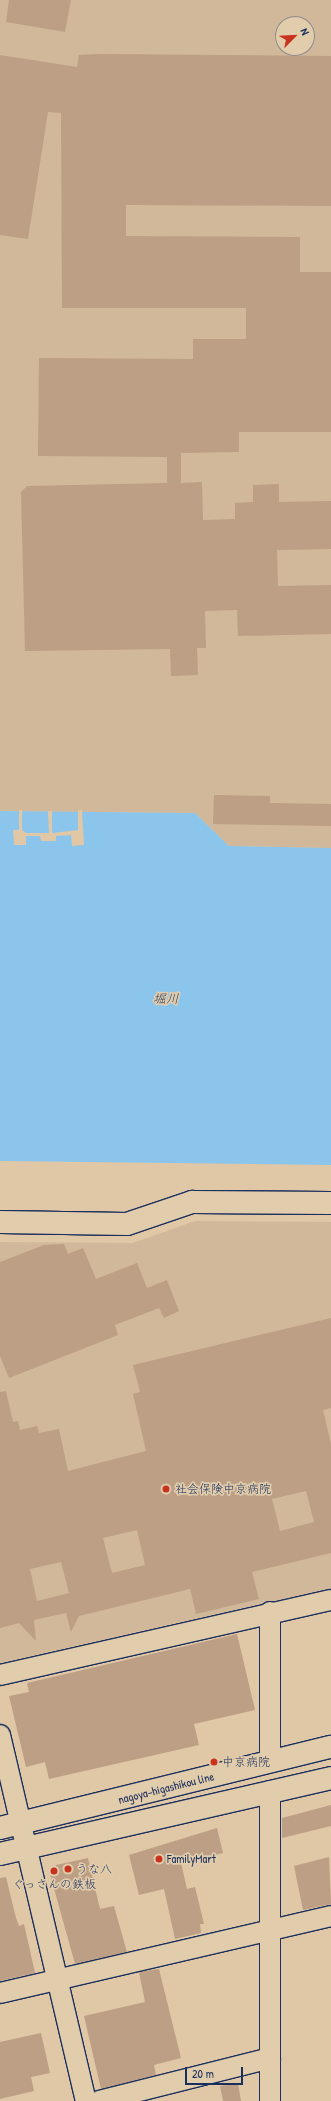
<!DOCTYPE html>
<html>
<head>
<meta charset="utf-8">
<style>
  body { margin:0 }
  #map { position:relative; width:331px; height:2101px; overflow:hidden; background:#e0c7a5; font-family:"Patrick Hand","Klee One",sans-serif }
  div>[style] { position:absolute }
  .built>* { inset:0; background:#d1b89a }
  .water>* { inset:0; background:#8cc5eb }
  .pier>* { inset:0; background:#e0c7a5 }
  .building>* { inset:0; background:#bc9f85 }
  .roads { filter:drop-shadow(1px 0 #1b2f5e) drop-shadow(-1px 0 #1b2f5e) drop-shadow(0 1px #1b2f5e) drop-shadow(0 -1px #1b2f5e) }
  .street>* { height:20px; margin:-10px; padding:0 10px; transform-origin:10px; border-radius:10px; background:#e1ccab }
  .secondary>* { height:22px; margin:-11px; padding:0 11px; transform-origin:11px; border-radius:11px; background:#e1ccab }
  .dots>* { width:11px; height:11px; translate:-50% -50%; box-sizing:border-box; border:2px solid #e1ccab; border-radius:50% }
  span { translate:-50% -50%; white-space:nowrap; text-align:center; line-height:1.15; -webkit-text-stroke:3.5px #e1ccab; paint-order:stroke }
  .poi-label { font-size:12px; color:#1b2f5e }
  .left { translate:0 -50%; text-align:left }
  .street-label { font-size:12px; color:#1b2f5e }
  .water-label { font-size:13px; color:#263e6c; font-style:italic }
  .north { position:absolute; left:275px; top:16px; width:40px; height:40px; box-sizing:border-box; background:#e1ccab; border:1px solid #928d8c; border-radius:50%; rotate:66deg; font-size:11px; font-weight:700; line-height:16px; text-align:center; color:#1b2f5e }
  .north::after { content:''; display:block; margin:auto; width:14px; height:18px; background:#c8321e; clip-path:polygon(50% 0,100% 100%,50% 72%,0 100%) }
  .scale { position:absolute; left:185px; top:2067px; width:58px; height:18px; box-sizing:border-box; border:2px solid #1b2f5e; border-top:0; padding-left:5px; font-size:12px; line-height:14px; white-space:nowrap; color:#1b2f5e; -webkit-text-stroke:3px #e1ccab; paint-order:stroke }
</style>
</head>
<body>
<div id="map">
  <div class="built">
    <div style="clip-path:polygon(evenodd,0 0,331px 0,331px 848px,229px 846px,195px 813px,0 811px,0 0,283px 24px,307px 24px,307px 48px,283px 48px,283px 24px)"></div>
    <div style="clip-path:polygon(195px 1221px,331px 1222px,331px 1588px,0 1663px,0 1242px,133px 1243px)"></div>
  </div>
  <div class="water">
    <div style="clip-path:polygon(0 811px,195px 813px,229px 846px,331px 848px,331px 1165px,0 1161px)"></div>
  </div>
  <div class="pier">
    <div style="clip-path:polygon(19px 810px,22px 810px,22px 830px,26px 833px,49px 833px,48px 811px,52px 811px,52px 833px,78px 830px,78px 810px,82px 810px,84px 845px,72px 846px,71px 835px,56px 836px,56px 841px,41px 841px,40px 836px,26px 836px,26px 845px,14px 845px,13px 830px,19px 830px)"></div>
  </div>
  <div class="building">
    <div style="clip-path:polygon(9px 0,71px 0,65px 32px,6px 22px)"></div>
    <div style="clip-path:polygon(99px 54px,331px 56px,331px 206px,126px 205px,126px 236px,300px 237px,300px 272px,331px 272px,331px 432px,239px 432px,239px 452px,181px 453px,181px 483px,202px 482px,203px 520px,235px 519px,235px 503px,253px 502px,253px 485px,279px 484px,279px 502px,331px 501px,331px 549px,277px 550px,278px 586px,331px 585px,331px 634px,238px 636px,237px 610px,205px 611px,206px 648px,197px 648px,198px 675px,171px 676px,170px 649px,25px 651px,21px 492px,27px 486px,167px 483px,167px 457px,38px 456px,39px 358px,193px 359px,193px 339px,246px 339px,246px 308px,62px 308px,61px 113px,48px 112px,28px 239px,0 235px,0 55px,77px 67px,79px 55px)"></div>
    <div style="clip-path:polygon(214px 795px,270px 796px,270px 803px,331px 804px,331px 826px,213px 824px)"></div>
    <div style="clip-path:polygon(64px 1244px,68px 1254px,83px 1248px,96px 1279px,137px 1263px,147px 1288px,167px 1280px,179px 1311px,164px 1318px,159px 1308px,115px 1325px,118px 1335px,9px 1378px,0 1356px,0 1262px,44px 1245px)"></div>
    <div style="clip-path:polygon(evenodd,331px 1318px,331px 1408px,323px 1410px,331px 1444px,331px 1553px,252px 1572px,259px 1599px,196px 1614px,190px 1589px,79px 1616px,71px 1632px,66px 1613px,34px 1620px,36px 1641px,19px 1623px,0 1628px,0 1392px,6px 1391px,13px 1422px,18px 1421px,20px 1430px,37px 1426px,39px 1433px,59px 1429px,68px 1471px,146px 1451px,133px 1394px,140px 1392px,133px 1365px,331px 1318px,306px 1491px,314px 1522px,280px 1531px,272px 1499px,306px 1491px,331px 1318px,137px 1530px,145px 1565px,112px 1573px,103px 1538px,137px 1530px,331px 1318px,61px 1562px,69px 1593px,37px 1601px,30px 1569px,61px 1562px)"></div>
    <div style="clip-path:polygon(237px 1634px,255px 1710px,194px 1724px,199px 1745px,49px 1779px,45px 1762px,26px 1767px,9px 1696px,29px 1692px,27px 1683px)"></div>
    <div style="clip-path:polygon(331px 1805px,331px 1826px,282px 1838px,282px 1818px)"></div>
    <div style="clip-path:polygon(217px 1828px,223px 1853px,181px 1863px,187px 1889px,195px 1887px,204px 1924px,200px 1924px,201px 1933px,175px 1939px,164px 1889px,139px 1895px,129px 1855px)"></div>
    <div style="clip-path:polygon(329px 1857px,331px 1904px,303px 1910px,294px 1866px)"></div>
    <div style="clip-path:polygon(88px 1858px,100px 1909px,114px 1906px,127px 1952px,75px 1964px,50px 1874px,56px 1865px)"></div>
    <div style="clip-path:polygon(6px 1877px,16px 1918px,19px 1926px,24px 1924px,35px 1973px,0 1981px,0 1878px)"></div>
    <div style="clip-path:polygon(159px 1969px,181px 2058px,154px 2065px,156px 2075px,101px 2089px,84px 2016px,145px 2002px,139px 1972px)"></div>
    <div style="clip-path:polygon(41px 2033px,50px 2073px,31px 2077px,34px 2091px,0 2099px,0 2042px)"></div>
    <div style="clip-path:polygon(238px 2083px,241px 2101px,223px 2101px,220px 2086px)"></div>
  </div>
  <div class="roads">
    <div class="street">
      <div style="left:270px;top:1612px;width:150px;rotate:90deg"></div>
      <div style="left:0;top:1675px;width:339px;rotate:-12.8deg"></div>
      <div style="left:0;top:1735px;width:376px;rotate:76.8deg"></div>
      <div style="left:270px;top:1791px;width:310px;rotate:90deg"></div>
      <div style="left:0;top:1993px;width:340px;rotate:-13.1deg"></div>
      <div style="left:99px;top:2101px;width:176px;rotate:-14.1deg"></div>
    </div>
    <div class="secondary">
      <div style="left:0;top:1222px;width:127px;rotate:0.9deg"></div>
      <div style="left:127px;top:1224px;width:69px;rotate:-18.7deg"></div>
      <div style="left:192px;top:1202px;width:139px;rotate:0.4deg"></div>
      <div style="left:0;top:1828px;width:341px;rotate:-13.8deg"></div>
      <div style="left:0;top:1854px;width:340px;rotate:-12.9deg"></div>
    </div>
  </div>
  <div class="dots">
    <div style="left:166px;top:1489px;background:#c8321e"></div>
    <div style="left:214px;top:1762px;background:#c8321e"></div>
    <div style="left:159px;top:1859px;background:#c8321e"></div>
    <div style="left:68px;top:1869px;background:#c8321e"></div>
    <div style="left:54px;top:1871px;background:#c8321e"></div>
  </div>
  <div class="poi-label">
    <span class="left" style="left:175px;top:1489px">社会保険中京病院</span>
    <span class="left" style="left:222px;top:1762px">中京病院</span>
    <span class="left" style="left:167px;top:1859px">FamilyMart</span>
    <span class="left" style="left:76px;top:1869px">うな八</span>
    <span style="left:54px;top:1884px">ぐっさんの鉄板</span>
  </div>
  <div class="street-label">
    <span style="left:166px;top:1788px;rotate:-14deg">nagoya-higashikou line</span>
  </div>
  <div class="water-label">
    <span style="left:166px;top:998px">堀川</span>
  </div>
  <div class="north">N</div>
  <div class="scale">20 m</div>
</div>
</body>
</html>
